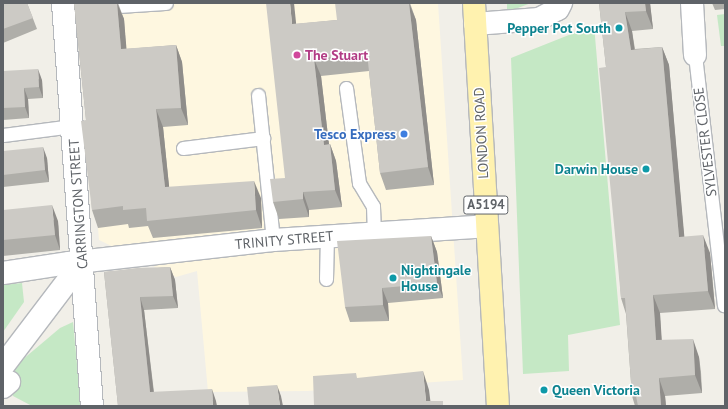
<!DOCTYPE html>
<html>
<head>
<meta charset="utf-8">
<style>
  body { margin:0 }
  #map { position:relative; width:728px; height:409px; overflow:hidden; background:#f1efe8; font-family:"PT Sans",sans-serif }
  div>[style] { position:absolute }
  .commercial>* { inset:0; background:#fef7e0 }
  .green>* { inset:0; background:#c5e8c5 }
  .roads { filter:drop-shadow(1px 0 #b5b8bc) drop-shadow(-1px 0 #b5b8bc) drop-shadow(0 1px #b5b8bc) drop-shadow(0 -1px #b5b8bc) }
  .lane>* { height:13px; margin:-6.5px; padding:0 6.5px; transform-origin:6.5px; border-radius:6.5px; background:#fff }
  .street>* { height:22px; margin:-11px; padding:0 11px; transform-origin:11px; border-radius:11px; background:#fff }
  .primary>* { height:22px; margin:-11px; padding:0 11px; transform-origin:11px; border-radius:11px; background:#fff2af }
  .wall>* { inset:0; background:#afaea9 }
  .shaded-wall>* { inset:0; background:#8f8d8a }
  .building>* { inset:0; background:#cccac5 }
  .dots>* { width:11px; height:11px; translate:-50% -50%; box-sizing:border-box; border:2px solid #fff; border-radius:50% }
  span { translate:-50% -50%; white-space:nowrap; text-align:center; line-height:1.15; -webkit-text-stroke:3px #fff; paint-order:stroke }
  .shield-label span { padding:1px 3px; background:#fff; border:1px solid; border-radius:3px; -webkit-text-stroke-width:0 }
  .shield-label { font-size:13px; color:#5f6368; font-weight:700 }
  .culture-label { font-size:14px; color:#0d838f; font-weight:700 }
  .right { translate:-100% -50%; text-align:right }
  .left { translate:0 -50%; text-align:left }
  .hotel-label { font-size:14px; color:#b23c85; font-weight:700 }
  .street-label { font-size:14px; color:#5f6368 }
  .shop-label { font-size:14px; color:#366cbe; font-weight:700 }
  .frame { position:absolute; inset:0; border:4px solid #5f6368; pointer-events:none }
</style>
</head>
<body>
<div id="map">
  <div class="commercial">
    <div style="clip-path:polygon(79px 3px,438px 3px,463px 380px,307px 391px,208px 392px,197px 271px,176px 277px,99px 240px)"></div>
  </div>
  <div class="green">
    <div style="clip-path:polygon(507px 3px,531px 3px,507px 12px)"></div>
    <div style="clip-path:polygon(725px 14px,725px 46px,721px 46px,717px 15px)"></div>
    <div style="clip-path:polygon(594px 25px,620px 325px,568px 335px,569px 371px,523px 374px,511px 58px)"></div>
    <div style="clip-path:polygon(22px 283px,24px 302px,3px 332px,3px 285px)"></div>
    <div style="clip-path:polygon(73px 322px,81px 406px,32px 406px,13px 396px,9px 382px,15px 366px,60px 328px)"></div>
  </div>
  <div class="roads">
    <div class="lane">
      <div style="left:102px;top:7px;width:64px;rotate:-3.6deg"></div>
      <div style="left:695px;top:55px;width:252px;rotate:83.4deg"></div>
      <div style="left:346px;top:88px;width:96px;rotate:82.2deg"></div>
      <div style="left:359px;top:183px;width:27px;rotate:59deg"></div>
      <div style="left:373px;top:206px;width:27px;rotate:88deg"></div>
      <div style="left:258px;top:95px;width:146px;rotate:84.1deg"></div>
      <div style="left:3px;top:135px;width:70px;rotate:-7.4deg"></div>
      <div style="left:183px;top:148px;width:81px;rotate:-7.1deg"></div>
      <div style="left:326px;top:279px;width:44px;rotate:-88.7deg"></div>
    </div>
    <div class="street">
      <div style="left:63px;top:3px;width:404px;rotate:85.9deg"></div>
      <div style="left:692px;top:3px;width:52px;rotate:86.7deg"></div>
      <div style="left:475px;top:24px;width:64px;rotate:-4.5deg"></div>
      <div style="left:539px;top:19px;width:21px;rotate:-28deg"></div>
      <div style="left:558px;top:9px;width:7px;rotate:-63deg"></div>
      <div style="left:3px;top:273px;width:67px;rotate:-8.6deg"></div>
      <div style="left:69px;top:263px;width:205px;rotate:-6.4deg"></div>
      <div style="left:273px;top:240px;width:214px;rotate:-3.7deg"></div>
      <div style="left:3px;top:366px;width:131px;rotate:-52.8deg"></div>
      <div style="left:3px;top:387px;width:8px;rotate:-40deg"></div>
    </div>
    <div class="primary">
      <div style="left:474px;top:3px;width:404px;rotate:86.6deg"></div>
    </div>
  </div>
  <div class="wall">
    <div style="clip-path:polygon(3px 3px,27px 3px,37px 29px,3px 43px)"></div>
    <div style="clip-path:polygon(74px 3px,118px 3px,124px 19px,126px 49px,176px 45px,182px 62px,188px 125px,163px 127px,169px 187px,261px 198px,262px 228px,153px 238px,148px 226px,129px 228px,128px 224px,98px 228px,92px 210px,86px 120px)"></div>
    <div style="clip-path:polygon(410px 3px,416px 20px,434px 185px,386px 190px,380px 173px,369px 71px,321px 76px,329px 144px,330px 144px,336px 161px,342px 207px,309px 210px,309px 217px,279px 219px,273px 202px,285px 178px,296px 24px,337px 20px)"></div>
    <div style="clip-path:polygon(599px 3px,650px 3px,653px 29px,632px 31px,635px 49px,662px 47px,669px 65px,684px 237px,710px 253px,715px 309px,660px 313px,661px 340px,699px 357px,701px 372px,702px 393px,665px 396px,666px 406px,635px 406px,632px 396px,626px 314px,621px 298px,606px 67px)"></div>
    <div style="clip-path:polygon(712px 3px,725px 3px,725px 9px,715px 10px)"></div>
    <div style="clip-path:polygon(3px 71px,42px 80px,43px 98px,28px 99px,29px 118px,3px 120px)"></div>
    <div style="clip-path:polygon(3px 151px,47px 158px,49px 182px,3px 187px)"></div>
    <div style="clip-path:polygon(3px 210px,58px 221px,60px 250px,3px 256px)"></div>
    <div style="clip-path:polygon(431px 236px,437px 252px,443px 298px,388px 303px,389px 321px,350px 322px,345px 307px)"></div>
    <div style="clip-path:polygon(170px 267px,175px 280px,178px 308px,144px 310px,154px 392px,216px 401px,118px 406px,104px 272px)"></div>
  </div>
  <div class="shaded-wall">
    <div style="clip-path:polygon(117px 3px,124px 19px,128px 67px,121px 49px)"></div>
    <div style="clip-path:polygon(290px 3px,294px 3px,298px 42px,292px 24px)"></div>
    <div style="clip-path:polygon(409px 3px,416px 20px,434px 185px,428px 167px)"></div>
    <div style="clip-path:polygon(645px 3px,650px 3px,653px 29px,646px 11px)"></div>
    <div style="clip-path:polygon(625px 12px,632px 31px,637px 68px,631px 50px)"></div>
    <div style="clip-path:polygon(176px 45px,182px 62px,188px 125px,181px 108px)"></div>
    <div style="clip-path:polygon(662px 47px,669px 65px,686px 255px,679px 237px)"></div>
    <div style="clip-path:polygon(314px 59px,321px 76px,331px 162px,324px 145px)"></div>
    <div style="clip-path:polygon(38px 69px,42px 80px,43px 98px,39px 87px)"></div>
    <div style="clip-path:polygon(24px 88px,28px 99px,29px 118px,25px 107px)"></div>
    <div style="clip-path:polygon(156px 109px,163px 127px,171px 205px,165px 187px)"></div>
    <div style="clip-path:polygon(330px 144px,336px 161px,342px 207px,335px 190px)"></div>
    <div style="clip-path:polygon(43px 147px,47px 158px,49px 182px,45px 170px)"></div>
    <div style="clip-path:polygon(254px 181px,261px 198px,262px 228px,256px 210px)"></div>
    <div style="clip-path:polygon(303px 192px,309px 210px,309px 217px,303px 199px)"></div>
    <div style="clip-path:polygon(52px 205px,58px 221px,60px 250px,55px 235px)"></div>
    <div style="clip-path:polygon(703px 235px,710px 253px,715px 309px,708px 291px)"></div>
    <div style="clip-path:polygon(431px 236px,437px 252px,443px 298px,437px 283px)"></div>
    <div style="clip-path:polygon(170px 267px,175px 280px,178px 308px,173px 296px)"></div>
    <div style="clip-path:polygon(382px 288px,388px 303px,389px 321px,383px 305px)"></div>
    <div style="clip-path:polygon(653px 295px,660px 313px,663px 358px,656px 340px)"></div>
    <div style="clip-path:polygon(140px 297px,144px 310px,155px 404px,150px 392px)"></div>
    <div style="clip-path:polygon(693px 339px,699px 357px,702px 393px,695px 375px)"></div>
    <div style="clip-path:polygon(423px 371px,429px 390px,431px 406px,426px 401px)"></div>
    <div style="clip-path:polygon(659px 378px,665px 396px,666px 406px,661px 406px)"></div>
    <div style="clip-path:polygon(277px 385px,281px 396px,283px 406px,280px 406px)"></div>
    <div style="clip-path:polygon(212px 389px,216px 401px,217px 406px,213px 406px)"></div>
  </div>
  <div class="building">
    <div style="clip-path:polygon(3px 3px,27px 3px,33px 18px,3px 29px)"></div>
    <div style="clip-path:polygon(74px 3px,117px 3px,121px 49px,176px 45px,181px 108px,156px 109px,165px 187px,254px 181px,256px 210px,147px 221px,146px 208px,123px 210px,123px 206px,92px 210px,81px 121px,86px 120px)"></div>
    <div style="clip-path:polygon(266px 3px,290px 3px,292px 24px,337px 20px,335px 3px,409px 3px,428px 167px,380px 173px,367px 53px,314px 59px,324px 145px,330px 144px,335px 190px,303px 192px,303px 199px,273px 202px,270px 179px,285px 178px)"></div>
    <div style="clip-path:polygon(599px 3px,645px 3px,646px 11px,625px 12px,631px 50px,662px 47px,679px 237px,703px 235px,708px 291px,653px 295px,656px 340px,693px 339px,694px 354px,695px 375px,659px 378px,661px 406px,638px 406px,636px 396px,632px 396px,625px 298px,621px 298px,599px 68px,606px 67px)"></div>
    <div style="clip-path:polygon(38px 69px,39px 87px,24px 88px,25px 107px,3px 108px,3px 71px)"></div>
    <div style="clip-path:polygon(43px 147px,45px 170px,3px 175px,3px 151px)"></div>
    <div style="clip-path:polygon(52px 205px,55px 235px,3px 240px,3px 210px)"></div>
    <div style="clip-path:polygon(431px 236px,437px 283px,382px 288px,383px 305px,345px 307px,337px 241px)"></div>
    <div style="clip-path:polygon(170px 267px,173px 296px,140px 297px,150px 392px,212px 389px,213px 406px,118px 406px,104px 272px,137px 268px)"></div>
    <div style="clip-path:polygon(423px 371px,426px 401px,443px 401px,443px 406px,314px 406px,313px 376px,356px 373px,357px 378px)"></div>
    <div style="clip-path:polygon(277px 385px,280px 406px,249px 406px,247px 387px)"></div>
  </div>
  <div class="dots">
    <div style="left:619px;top:28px;background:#0f9aa8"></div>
    <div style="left:297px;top:55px;background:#d1479c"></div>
    <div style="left:404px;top:134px;background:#3f7fe0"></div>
    <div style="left:646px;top:169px;background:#0f9aa8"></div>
    <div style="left:393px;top:278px;background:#0f9aa8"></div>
    <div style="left:544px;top:390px;background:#0f9aa8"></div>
  </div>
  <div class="shield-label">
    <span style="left:486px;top:205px">A5194</span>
  </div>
  <div class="culture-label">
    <span class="right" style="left:611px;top:28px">Pepper Pot South</span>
    <span class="right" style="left:638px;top:169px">Darwin House</span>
    <span class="left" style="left:401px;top:278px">Nightingale<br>House</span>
    <span class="left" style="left:552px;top:390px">Queen Victoria</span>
  </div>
  <div class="hotel-label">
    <span class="left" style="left:305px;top:55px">The Stuart</span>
  </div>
  <div class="street-label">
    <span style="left:481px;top:133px;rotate:-93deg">LONDON ROAD</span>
    <span style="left:705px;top:142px;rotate:-97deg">SYLVESTER CLOSE</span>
    <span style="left:78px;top:204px;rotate:-94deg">CARRINGTON STREET</span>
    <span style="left:284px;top:240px;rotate:-5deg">TRINITY STREET</span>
  </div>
  <div class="shop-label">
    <span class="right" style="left:396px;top:134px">Tesco Express</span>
  </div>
  <div class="frame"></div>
</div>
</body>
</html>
